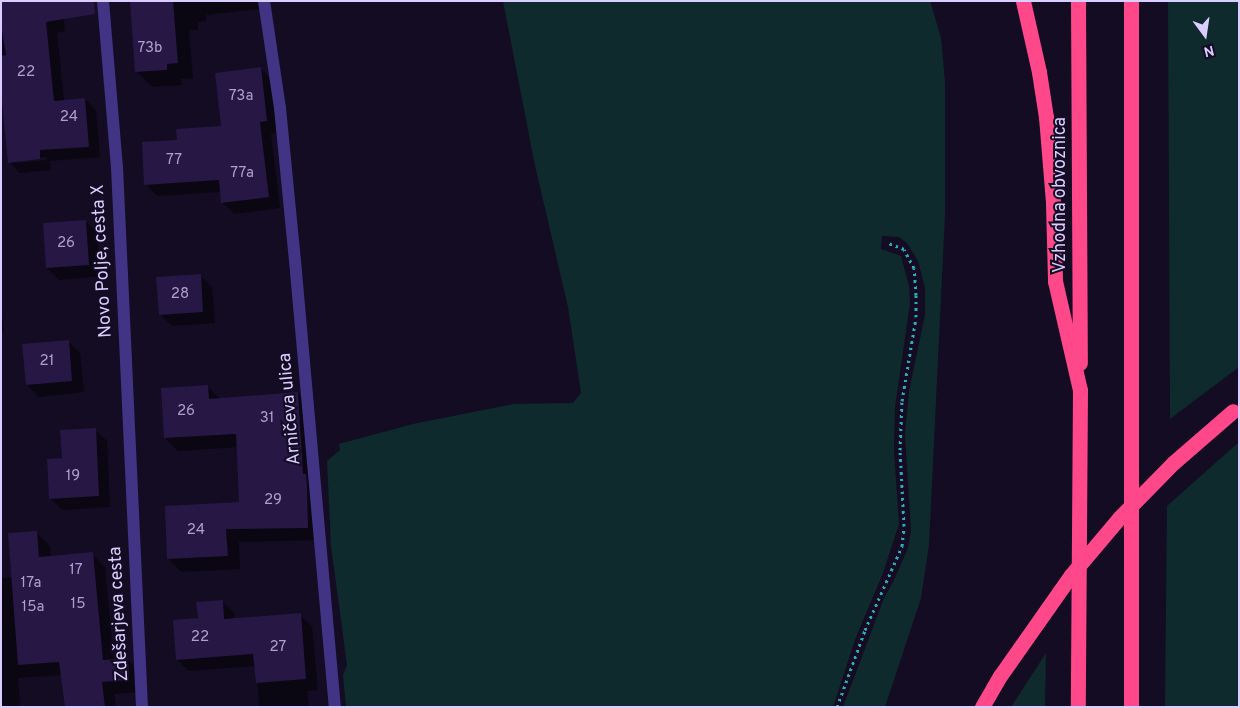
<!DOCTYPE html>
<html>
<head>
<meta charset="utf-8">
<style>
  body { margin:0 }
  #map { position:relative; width:1240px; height:708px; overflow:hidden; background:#130c23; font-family:Overpass,sans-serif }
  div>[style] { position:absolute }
  .green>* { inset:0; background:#0f2a2d }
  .shadow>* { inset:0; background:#0007 }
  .building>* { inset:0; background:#261745 }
  .path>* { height:3px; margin-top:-1.5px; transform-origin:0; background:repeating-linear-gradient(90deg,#26b0bb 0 2.5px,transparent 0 6.5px) }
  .street>* { height:12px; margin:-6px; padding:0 6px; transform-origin:6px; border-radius:6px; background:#413485 }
  .highway>* { height:15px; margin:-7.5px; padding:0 7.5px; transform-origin:7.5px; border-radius:7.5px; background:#ff4889 }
  .highway-bridge>* { height:15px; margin:-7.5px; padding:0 7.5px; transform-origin:7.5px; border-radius:7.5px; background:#ff4889 }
  span { translate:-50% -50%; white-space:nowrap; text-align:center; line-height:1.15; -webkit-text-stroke:4px #130c23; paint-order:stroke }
  .number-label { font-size:15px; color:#ada0d0 }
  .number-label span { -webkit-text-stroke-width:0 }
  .street-label { font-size:18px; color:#dacdff }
  .frame { position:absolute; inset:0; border:2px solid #dacdff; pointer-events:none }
  .north { position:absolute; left:1180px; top:10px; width:50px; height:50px; -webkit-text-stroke:4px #130c23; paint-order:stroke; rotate:166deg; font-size:14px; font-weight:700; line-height:20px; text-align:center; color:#dacdff }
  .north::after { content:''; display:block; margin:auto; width:18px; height:22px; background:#dacdff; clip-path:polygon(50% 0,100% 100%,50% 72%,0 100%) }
</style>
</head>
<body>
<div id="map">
  <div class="green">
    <div style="clip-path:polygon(503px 1px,930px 1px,941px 38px,945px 82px,945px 215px,929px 545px,921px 598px,885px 707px,843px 707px,884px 598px,893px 582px,908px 548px,911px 531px,905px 435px,909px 391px,925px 315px,925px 288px,918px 261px,907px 243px,899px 237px,882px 236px,881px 249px,901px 256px,909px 286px,910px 303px,895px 407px,894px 450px,899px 524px,883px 573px,856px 637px,833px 707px,346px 707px,343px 675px,347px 665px,331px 546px,327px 461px,340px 450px,339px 444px,413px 424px,514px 404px,573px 403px,581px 393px,568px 307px,534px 161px)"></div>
    <div style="clip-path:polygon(1168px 1px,1239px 1px,1239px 367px,1170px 419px)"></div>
    <div style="clip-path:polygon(1239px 442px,1239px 707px,1165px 707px,1167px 506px)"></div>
    <div style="clip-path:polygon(1046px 653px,1045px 707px,1011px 707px)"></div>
  </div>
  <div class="shadow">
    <div style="clip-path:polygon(evenodd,1px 1px,61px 1px,65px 31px,57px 33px,64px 101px,85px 99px,96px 110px,100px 157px,50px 161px,51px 170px,20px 173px,9px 162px,3px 100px,1px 98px,1px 1px,47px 157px,47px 160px,17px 163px,17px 160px,47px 157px)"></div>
    <div style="clip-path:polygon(131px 1px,265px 1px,266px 8px,206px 15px,206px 21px,198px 22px,198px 30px,189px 30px,193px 78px,181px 79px,182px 85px,152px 87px,137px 72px)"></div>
    <div style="clip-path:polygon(260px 68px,272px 80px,279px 133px,271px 134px,280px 208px,234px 214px,222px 202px,221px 192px,157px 196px,146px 184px,178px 141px,222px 127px)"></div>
    <div style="clip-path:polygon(86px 221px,97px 233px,101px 276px,59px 280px,47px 268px)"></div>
    <div style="clip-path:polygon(200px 275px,212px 287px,215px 323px,172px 326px,161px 315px)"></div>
    <div style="clip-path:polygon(1px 307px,4px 332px,1px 332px)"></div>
    <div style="clip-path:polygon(68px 341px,80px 353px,84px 392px,39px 397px,27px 385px)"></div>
    <div style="clip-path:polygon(208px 387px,220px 399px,298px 393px,311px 407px,321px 540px,239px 542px,240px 569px,181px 572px,168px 558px,241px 503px,240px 447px,178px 451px,165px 438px)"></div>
    <div style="clip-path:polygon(95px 430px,107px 441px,110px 507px,62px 510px,50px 498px,63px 459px)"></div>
    <div style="clip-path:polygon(37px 533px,50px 546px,51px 558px,92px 554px,105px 567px,114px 661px,128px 660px,140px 673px,142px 692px,114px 694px,116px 707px,66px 707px,62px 675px,18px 678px,20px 707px,1px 707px,1px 578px,13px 577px)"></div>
    <div style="clip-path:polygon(223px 602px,234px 613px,235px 620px,300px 615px,312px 626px,318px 690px,307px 691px,309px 707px,259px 707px,256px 666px,188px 671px,177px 659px,199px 619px)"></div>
  </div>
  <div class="building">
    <div style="clip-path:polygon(1px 1px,94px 1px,95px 14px,46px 22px,54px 101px,85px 98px,89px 147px,40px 150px,40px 159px,8px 163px,1px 91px,1px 56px,6px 55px,1px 24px)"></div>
    <div style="clip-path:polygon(130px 1px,173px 1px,178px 63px,167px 64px,167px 70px,135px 72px)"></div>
    <div style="clip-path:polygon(261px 67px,267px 121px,260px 122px,269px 197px,221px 203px,219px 180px,144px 185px,142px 142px,177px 140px,176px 129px,221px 126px,215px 73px)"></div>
    <div style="clip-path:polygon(86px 220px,89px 265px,46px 268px,43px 223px)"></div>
    <div style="clip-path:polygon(201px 274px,203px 312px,159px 315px,156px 277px)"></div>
    <div style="clip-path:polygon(69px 340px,72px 381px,26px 385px,22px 344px)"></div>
    <div style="clip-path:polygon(208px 385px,209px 399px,298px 392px,303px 474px,306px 474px,307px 486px,308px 528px,226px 529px,228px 556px,167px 559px,165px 506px,239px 502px,236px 434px,164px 438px,161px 388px)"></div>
    <div style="clip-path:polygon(96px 428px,99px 496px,49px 499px,47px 459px,62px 458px,60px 430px)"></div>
    <div style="clip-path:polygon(37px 531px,39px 557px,93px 552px,103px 660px,128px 658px,129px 680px,102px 682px,105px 707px,65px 707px,59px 662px,18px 665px,8px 533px)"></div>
    <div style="clip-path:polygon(223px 600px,224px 619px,301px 613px,306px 679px,256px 683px,253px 654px,176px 660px,173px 620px,198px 618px,196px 602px)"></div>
  </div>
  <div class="path">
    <div style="left:837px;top:707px;width:82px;rotate:-70deg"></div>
    <div style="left:865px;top:630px;width:92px;rotate:-66.2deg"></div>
    <div style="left:902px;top:546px;width:20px;rotate:-84deg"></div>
    <div style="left:904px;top:526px;width:76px;rotate:-93deg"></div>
    <div style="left:900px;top:450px;width:49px;rotate:-87.7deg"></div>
    <div style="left:902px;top:401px;width:85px;rotate:-80.5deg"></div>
    <div style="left:916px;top:317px;width:22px;rotate:-90deg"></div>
    <div style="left:916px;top:295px;width:27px;rotate:-94deg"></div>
    <div style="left:914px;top:268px;width:21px;rotate:-118deg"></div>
    <div style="left:904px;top:249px;width:17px;rotate:-159deg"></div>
  </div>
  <div class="street">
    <div style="left:103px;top:1px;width:167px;rotate:85.2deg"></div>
    <div style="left:117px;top:167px;width:541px;rotate:87.35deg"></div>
    <div style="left:264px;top:1px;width:108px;rotate:81.5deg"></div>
    <div style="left:280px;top:108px;width:165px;rotate:84.4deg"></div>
    <div style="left:296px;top:272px;width:437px;rotate:84.9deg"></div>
  </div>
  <div class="highway">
    <div style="left:1023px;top:1px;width:73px;rotate:77.3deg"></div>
    <div style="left:1039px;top:72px;width:46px;rotate:81.2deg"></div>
    <div style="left:1046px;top:117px;width:86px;rotate:85.3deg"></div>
    <div style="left:1053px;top:203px;width:78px;rotate:88.5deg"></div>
    <div style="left:1055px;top:281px;width:112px;rotate:77.1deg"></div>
    <div style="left:1080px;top:390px;width:317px;rotate:90.4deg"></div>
    <div style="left:1078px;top:1px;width:362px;rotate:89.7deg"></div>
    <div style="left:1131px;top:1px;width:706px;rotate:90deg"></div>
    <div style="left:982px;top:707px;width:36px;rotate:-60deg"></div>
  </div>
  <div class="highway-bridge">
    <div style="left:1000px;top:676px;width:123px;rotate:-54.9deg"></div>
    <div style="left:1071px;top:575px;width:76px;rotate:-49.8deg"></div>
    <div style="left:1120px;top:517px;width:76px;rotate:-45.5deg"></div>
    <div style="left:1173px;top:463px;width:79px;rotate:-40.9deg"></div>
  </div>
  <div class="number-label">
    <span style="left:150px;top:49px">73b</span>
    <span style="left:26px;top:73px">22</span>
    <span style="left:241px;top:97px">73a</span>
    <span style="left:69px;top:118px">24</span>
    <span style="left:174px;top:161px">77</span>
    <span style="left:242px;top:174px">77a</span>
    <span style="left:66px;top:244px">26</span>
    <span style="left:180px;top:295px">28</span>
    <span style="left:47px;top:362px">21</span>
    <span style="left:186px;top:412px">26</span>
    <span style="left:267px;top:419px">31</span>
    <span style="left:73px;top:477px">19</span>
    <span style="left:273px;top:501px">29</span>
    <span style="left:196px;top:531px">24</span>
    <span style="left:76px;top:571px">17</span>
    <span style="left:31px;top:584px">17a</span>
    <span style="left:78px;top:605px">15</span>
    <span style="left:33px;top:608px">15a</span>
    <span style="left:200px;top:638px">22</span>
    <span style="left:278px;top:648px">27</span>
  </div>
  <div class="street-label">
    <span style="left:1061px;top:195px;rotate:-90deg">Vzhodna obvoznica</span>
    <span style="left:103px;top:261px;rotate:-93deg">Novo Polje, cesta X</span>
    <span style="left:291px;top:409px;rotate:-95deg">Arničeva ulica</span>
    <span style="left:120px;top:614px;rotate:-93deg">Zdešarjeva cesta</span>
  </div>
  <div class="frame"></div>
  <div class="north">N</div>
</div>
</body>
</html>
